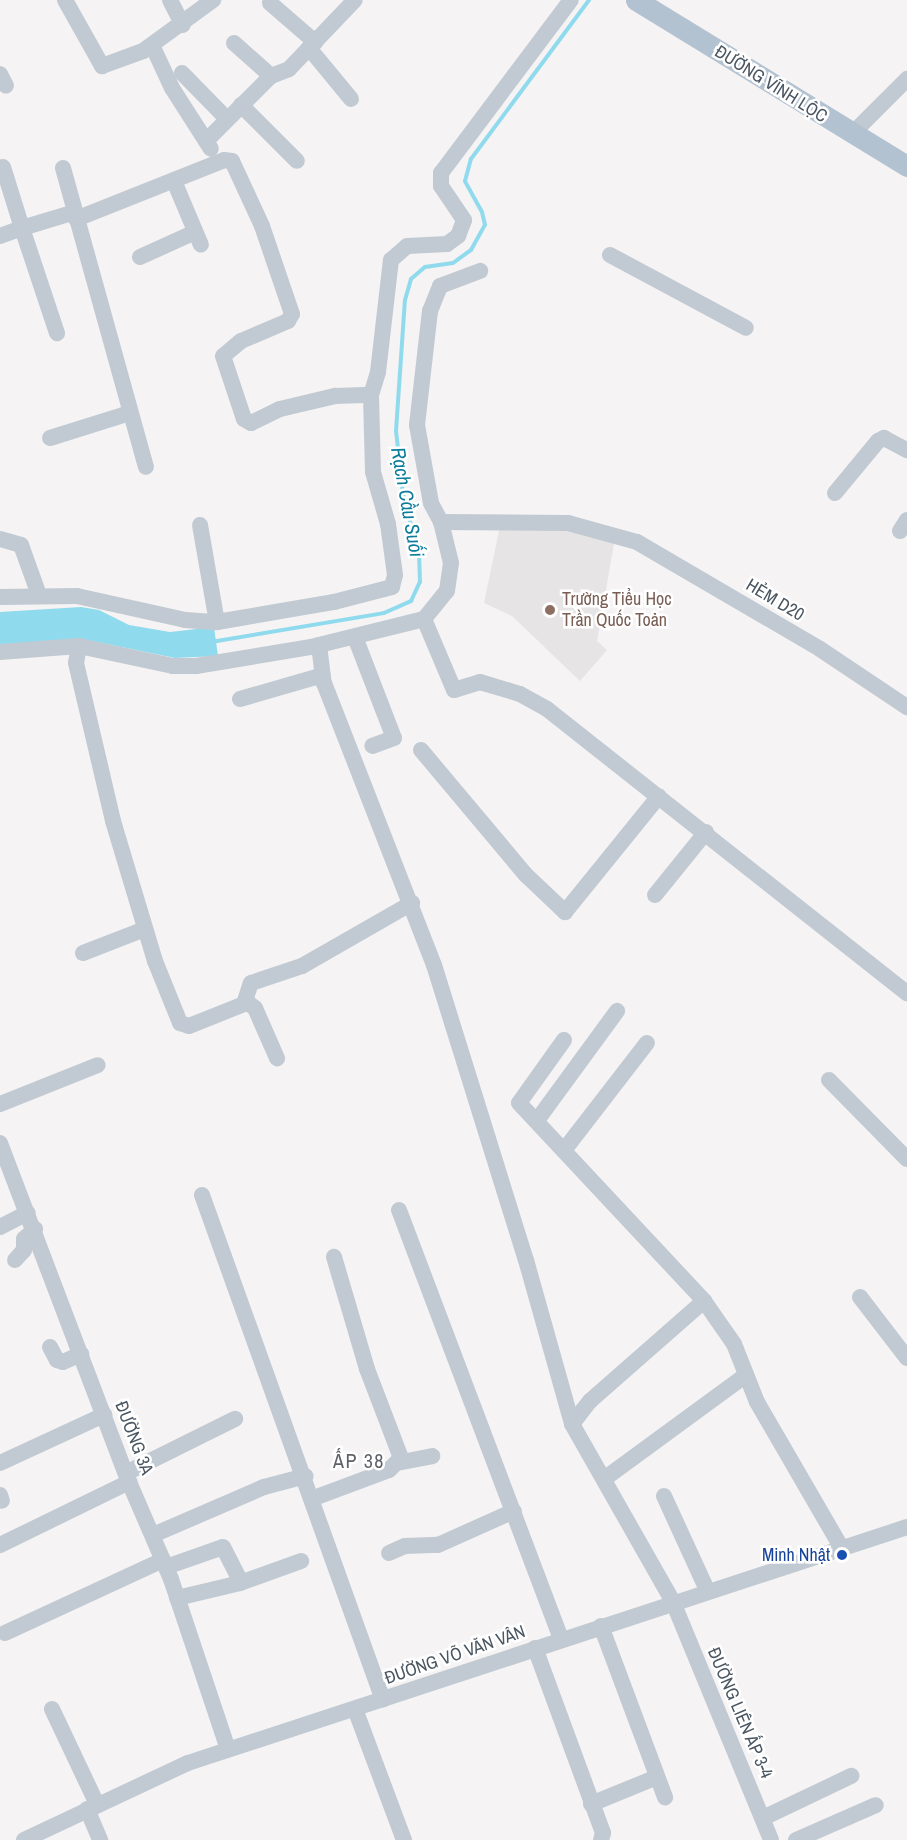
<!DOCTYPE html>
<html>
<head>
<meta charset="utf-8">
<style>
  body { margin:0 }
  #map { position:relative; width:907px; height:1840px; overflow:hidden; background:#f5f3f3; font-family:"Archivo Narrow",sans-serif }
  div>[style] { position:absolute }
  .education>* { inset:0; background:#e6e4e5 }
  .water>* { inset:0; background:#90daee }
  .stream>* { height:4px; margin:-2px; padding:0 2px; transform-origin:2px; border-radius:2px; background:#90daee }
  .minor>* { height:16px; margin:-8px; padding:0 8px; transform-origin:8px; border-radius:8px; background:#c1cad2 }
  .major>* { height:21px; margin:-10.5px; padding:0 10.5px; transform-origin:10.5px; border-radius:10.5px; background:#b3c2d1 }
  .dots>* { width:16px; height:16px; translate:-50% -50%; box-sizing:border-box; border:3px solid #fff; border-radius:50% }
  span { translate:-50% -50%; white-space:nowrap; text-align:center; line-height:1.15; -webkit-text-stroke:5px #fff; paint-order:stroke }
  .street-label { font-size:18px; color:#4a5661 }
  .education-label { font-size:18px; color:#785e54 }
  .left { translate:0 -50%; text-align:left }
  .transit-label { font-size:18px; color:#164399 }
  .right { translate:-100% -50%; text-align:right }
  .water-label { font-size:20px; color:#0c7c9b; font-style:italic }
  .neighbourhood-label { font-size:20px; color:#5f6368; letter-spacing:1.5px }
</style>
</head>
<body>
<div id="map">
  <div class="education">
    <div style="clip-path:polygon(500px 526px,568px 527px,615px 538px,597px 641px,607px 650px,580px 681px,512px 616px,484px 603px)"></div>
  </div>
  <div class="water">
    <div style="clip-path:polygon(81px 607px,99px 610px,129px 625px,170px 632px,214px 627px,218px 656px,175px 658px,97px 642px,0 644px,0 612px)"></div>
  </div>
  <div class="stream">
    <div style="left:211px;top:642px;width:175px;rotate:-9.5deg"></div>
    <div style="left:384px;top:613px;width:30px;rotate:-24deg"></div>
    <div style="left:411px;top:601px;width:21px;rotate:-65deg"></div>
    <div style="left:420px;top:582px;width:26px;rotate:-92deg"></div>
    <div style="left:419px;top:556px;width:64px;rotate:-104.5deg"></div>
    <div style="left:403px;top:494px;width:63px;rotate:-96.3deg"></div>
    <div style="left:396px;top:431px;width:131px;rotate:-86.1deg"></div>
    <div style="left:405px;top:300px;width:22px;rotate:-74deg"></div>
    <div style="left:411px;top:279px;width:18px;rotate:-41deg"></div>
    <div style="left:425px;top:267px;width:28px;rotate:-8deg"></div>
    <div style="left:453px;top:263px;width:22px;rotate:-36deg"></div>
    <div style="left:471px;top:250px;width:29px;rotate:-61deg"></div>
    <div style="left:485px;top:225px;width:13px;rotate:-103deg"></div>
    <div style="left:482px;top:212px;width:35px;rotate:-119deg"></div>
    <div style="left:465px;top:181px;width:23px;rotate:-75deg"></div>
    <div style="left:471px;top:159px;width:198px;rotate:-53.4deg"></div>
  </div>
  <div class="minor">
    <div style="left:65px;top:0;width:76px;rotate:60.7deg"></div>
    <div style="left:102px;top:66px;width:44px;rotate:-20.1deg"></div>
    <div style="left:143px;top:51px;width:87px;rotate:-36.1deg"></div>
    <div style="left:170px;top:0;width:28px;rotate:63deg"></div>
    <div style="left:270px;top:3px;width:60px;rotate:40.9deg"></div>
    <div style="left:234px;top:43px;width:50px;rotate:41.7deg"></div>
    <div style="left:152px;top:45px;width:47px;rotate:65.1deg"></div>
    <div style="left:172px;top:88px;width:72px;rotate:57.4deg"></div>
    <div style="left:309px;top:48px;width:66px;rotate:50.5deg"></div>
    <div style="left:182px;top:73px;width:64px;rotate:45.6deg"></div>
    <div style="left:0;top:74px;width:13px;rotate:63deg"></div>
    <div style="left:241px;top:105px;width:79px;rotate:45deg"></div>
    <div style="left:852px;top:134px;width:78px;rotate:-45deg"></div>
    <div style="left:206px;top:141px;width:92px;rotate:-45deg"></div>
    <div style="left:271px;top:76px;width:19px;rotate:-21deg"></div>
    <div style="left:289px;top:69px;width:95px;rotate:-46.3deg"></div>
    <div style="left:3px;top:167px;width:64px;rotate:72.7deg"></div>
    <div style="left:22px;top:228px;width:55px;rotate:-16.8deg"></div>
    <div style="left:63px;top:168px;width:310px;rotate:74.5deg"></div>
    <div style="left:174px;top:181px;width:69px;rotate:67.1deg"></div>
    <div style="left:76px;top:219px;width:159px;rotate:-21.7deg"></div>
    <div style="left:224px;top:160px;width:8px;rotate:7deg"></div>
    <div style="left:232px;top:161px;width:72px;rotate:65.2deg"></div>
    <div style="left:262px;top:226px;width:93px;rotate:71.2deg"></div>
    <div style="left:292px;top:314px;width:8px;rotate:120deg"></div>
    <div style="left:288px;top:321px;width:51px;rotate:156.9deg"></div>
    <div style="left:241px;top:341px;width:23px;rotate:140deg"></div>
    <div style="left:223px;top:356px;width:66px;rotate:71.6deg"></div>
    <div style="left:244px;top:419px;width:8px;rotate:30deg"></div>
    <div style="left:251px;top:423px;width:32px;rotate:-26deg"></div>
    <div style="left:280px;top:409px;width:57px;rotate:-13.3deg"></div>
    <div style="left:335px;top:396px;width:36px;rotate:-2deg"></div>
    <div style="left:0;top:236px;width:23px;rotate:-20deg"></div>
    <div style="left:22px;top:228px;width:111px;rotate:71.6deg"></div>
    <div style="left:610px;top:255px;width:154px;rotate:28.2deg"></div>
    <div style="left:140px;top:257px;width:60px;rotate:-24.4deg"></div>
    <div style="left:50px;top:438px;width:84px;rotate:-17.4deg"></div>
    <div style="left:835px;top:493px;width:67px;rotate:-50.4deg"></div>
    <div style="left:878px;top:441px;width:7px;rotate:-27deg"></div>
    <div style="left:884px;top:438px;width:26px;rotate:28deg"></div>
    <div style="left:441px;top:522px;width:127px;rotate:0.5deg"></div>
    <div style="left:568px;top:523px;width:72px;rotate:15.4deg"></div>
    <div style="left:637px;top:542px;width:212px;rotate:30.3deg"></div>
    <div style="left:820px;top:649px;width:105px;rotate:33.7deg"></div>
    <div style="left:200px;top:525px;width:98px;rotate:80.1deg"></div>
    <div style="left:900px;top:531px;width:13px;rotate:-58deg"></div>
    <div style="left:0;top:539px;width:22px;rotate:16deg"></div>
    <div style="left:21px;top:545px;width:53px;rotate:70.2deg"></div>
    <div style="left:0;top:597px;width:77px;rotate:-0.7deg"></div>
    <div style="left:77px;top:596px;width:111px;rotate:12.5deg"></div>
    <div style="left:185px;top:620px;width:32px;rotate:4deg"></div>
    <div style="left:217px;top:622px;width:119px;rotate:-9.7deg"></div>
    <div style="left:334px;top:602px;width:60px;rotate:-14.5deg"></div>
    <div style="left:392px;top:587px;width:12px;rotate:-76deg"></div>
    <div style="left:395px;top:575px;width:51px;rotate:-97.8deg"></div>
    <div style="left:388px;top:524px;width:54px;rotate:-106.1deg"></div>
    <div style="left:373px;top:472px;width:77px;rotate:-91.5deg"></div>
    <div style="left:371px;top:395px;width:24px;rotate:-73deg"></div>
    <div style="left:378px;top:372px;width:113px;rotate:-83.4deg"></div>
    <div style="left:391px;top:260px;width:21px;rotate:-41deg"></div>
    <div style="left:407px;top:246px;width:40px;rotate:-2.9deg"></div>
    <div style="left:447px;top:244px;width:14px;rotate:-36deg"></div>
    <div style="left:458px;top:236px;width:17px;rotate:-69deg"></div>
    <div style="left:464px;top:220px;width:41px;rotate:-124.1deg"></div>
    <div style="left:441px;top:186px;width:13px;rotate:-90deg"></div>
    <div style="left:441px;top:173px;width:216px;rotate:-53.1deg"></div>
    <div style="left:424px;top:619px;width:77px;rotate:67.1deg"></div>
    <div style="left:454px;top:690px;width:27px;rotate:-17deg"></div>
    <div style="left:480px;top:682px;width:42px;rotate:16.7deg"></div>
    <div style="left:520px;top:694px;width:31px;rotate:29deg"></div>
    <div style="left:547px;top:709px;width:459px;rotate:38.3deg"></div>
    <div style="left:355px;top:637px;width:108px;rotate:68.9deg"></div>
    <div style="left:394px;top:738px;width:23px;rotate:160deg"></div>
    <div style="left:319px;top:645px;width:38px;rotate:83deg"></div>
    <div style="left:324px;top:683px;width:303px;rotate:68.7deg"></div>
    <div style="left:434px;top:965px;width:309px;rotate:72.7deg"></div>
    <div style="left:526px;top:1260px;width:170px;rotate:74.3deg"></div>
    <div style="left:572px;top:1424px;width:205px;rotate:60.4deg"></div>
    <div style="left:673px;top:1602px;width:257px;rotate:67.6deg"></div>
    <div style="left:79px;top:646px;width:17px;rotate:100deg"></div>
    <div style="left:76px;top:663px;width:162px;rotate:76.8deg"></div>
    <div style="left:113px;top:821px;width:146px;rotate:73.3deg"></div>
    <div style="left:155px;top:961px;width:67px;rotate:68deg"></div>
    <div style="left:180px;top:1023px;width:9px;rotate:18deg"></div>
    <div style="left:189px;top:1026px;width:59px;rotate:-21.8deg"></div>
    <div style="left:244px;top:1004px;width:22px;rotate:-72deg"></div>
    <div style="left:251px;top:983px;width:54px;rotate:-18.4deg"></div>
    <div style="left:302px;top:966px;width:127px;rotate:-29.8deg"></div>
    <div style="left:0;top:652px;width:79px;rotate:-4.3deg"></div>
    <div style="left:79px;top:646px;width:96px;rotate:12deg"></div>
    <div style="left:173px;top:666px;width:23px"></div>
    <div style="left:196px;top:666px;width:117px;rotate:-9.4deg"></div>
    <div style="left:311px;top:647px;width:116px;rotate:-13.9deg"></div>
    <div style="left:424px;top:619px;width:36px;rotate:-51deg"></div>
    <div style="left:447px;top:591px;width:28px;rotate:-82deg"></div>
    <div style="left:451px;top:563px;width:42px;rotate:-103.7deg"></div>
    <div style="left:441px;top:522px;width:21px;rotate:-118deg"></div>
    <div style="left:431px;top:503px;width:79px;rotate:-100.2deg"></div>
    <div style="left:417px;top:425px;width:115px;rotate:-83.5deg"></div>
    <div style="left:430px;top:311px;width:27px;rotate:-68deg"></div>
    <div style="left:440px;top:286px;width:43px;rotate:-20.6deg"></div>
    <div style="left:240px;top:699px;width:86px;rotate:-16.1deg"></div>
    <div style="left:421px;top:750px;width:163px;rotate:50deg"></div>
    <div style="left:526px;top:875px;width:54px;rotate:43.5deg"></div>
    <div style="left:565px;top:912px;width:149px;rotate:-51deg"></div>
    <div style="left:655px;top:895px;width:81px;rotate:-51deg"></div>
    <div style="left:83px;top:953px;width:66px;rotate:-21.2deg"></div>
    <div style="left:247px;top:1002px;width:10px;rotate:37deg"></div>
    <div style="left:255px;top:1008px;width:55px;rotate:66.3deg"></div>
    <div style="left:564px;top:1040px;width:77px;rotate:125.5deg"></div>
    <div style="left:519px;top:1103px;width:271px;rotate:46.9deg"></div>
    <div style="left:704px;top:1301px;width:52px;rotate:55.1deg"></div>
    <div style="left:734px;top:1344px;width:62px;rotate:68.4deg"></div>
    <div style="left:757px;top:1402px;width:168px;rotate:59.9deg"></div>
    <div style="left:829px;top:1080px;width:111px;rotate:45.4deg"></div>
    <div style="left:0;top:1104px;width:105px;rotate:-21.7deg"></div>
    <div style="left:538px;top:1119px;width:134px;rotate:-53.8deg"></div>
    <div style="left:0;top:1143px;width:363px;rotate:69.2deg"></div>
    <div style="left:129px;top:1482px;width:106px;rotate:66.6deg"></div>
    <div style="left:171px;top:1579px;width:179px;rotate:71.5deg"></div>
    <div style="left:565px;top:1149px;width:134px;rotate:-52.3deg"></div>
    <div style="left:202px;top:1195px;width:536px;rotate:70.28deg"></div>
    <div style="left:399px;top:1210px;width:458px;rotate:69.3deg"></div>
    <div style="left:0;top:1227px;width:31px;rotate:-27deg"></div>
    <div style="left:15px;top:1260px;width:13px;rotate:-48deg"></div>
    <div style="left:24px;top:1250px;width:11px;rotate:-90deg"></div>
    <div style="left:24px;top:1239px;width:15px;rotate:-42deg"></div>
    <div style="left:860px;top:1297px;width:77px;rotate:52.4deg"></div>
    <div style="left:50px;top:1347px;width:15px;rotate:62deg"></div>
    <div style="left:57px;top:1360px;width:6px;rotate:18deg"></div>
    <div style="left:63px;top:1362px;width:20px;rotate:-24deg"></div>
    <div style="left:572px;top:1424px;width:29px;rotate:-52deg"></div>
    <div style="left:590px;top:1401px;width:152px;rotate:-41.3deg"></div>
    <div style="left:0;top:1463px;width:115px;rotate:-24.8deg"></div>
    <div style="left:397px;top:1463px;width:36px;rotate:-11deg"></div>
    <div style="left:126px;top:1473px;width:122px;rotate:-26.4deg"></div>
    <div style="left:604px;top:1479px;width:176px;rotate:-36.2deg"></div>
    <div style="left:0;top:1495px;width:6px;rotate:72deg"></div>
    <div style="left:664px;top:1496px;width:103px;rotate:65.4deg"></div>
    <div style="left:314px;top:1498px;width:80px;rotate:-20.5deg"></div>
    <div style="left:389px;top:1470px;width:17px;rotate:-45deg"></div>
    <div style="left:401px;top:1458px;width:95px;rotate:-110.9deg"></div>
    <div style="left:367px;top:1369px;width:117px;rotate:-106.4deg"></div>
    <div style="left:153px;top:1535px;width:121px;rotate:-23.4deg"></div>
    <div style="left:264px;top:1487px;width:43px;rotate:-14.7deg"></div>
    <div style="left:0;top:1545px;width:144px;rotate:-26deg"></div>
    <div style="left:389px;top:1553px;width:17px;rotate:-24deg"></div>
    <div style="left:405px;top:1546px;width:33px;rotate:-2deg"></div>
    <div style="left:438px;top:1545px;width:83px;rotate:-24.1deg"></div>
    <div style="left:166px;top:1567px;width:60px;rotate:-19.3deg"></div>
    <div style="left:223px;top:1547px;width:39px;rotate:63deg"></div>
    <div style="left:177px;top:1598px;width:65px;rotate:-13.4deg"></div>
    <div style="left:240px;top:1583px;width:65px;rotate:-19.8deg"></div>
    <div style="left:601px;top:1626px;width:183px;rotate:69.5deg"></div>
    <div style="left:5px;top:1633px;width:174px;rotate:-24.8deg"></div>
    <div style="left:535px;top:1648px;width:197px;rotate:69.8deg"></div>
    <div style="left:603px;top:1833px;width:7px;rotate:106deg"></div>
    <div style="left:52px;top:1709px;width:105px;rotate:64.7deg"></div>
    <div style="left:355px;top:1709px;width:140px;rotate:69.5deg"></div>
    <div style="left:591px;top:1804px;width:71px;rotate:-22.2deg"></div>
    <div style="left:87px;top:1809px;width:34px;rotate:67deg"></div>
    <div style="left:763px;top:1818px;width:98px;rotate:-25.5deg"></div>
    <div style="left:24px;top:1840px;width:181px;rotate:-25.2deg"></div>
    <div style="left:188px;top:1763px;width:757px;rotate:-18.17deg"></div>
    <div style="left:796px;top:1840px;width:87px;rotate:-23.6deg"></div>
  </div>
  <div class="major">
    <div style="left:636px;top:0;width:318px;rotate:31.5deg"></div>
  </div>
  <div class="dots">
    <div style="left:550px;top:610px;background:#8d6e63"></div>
    <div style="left:842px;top:1555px;background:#1a4fb4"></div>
  </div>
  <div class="street-label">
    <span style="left:771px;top:84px;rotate:32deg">ĐƯỜNG VĨNH LỘC</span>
    <span style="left:775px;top:600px;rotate:31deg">HẺM D20</span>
    <span style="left:134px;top:1438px;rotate:69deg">ĐƯỜNG 3A</span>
    <span style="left:455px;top:1655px;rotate:-19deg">ĐƯỜNG VÕ VĂN VÂN</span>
    <span style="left:740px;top:1713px;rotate:67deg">ĐƯỜNG LIÊN ẤP 3-4</span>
  </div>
  <div class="education-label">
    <span class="left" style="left:562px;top:610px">Trường Tiểu Học<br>Trần Quốc Toản</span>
  </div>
  <div class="transit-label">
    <span class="right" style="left:830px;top:1555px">Minh Nhật</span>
  </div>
  <div class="water-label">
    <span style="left:408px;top:502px;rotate:80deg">Rạch Cầu Suối</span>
  </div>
  <div class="neighbourhood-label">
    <span style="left:359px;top:1460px">ẤP 38</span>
  </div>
</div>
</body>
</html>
